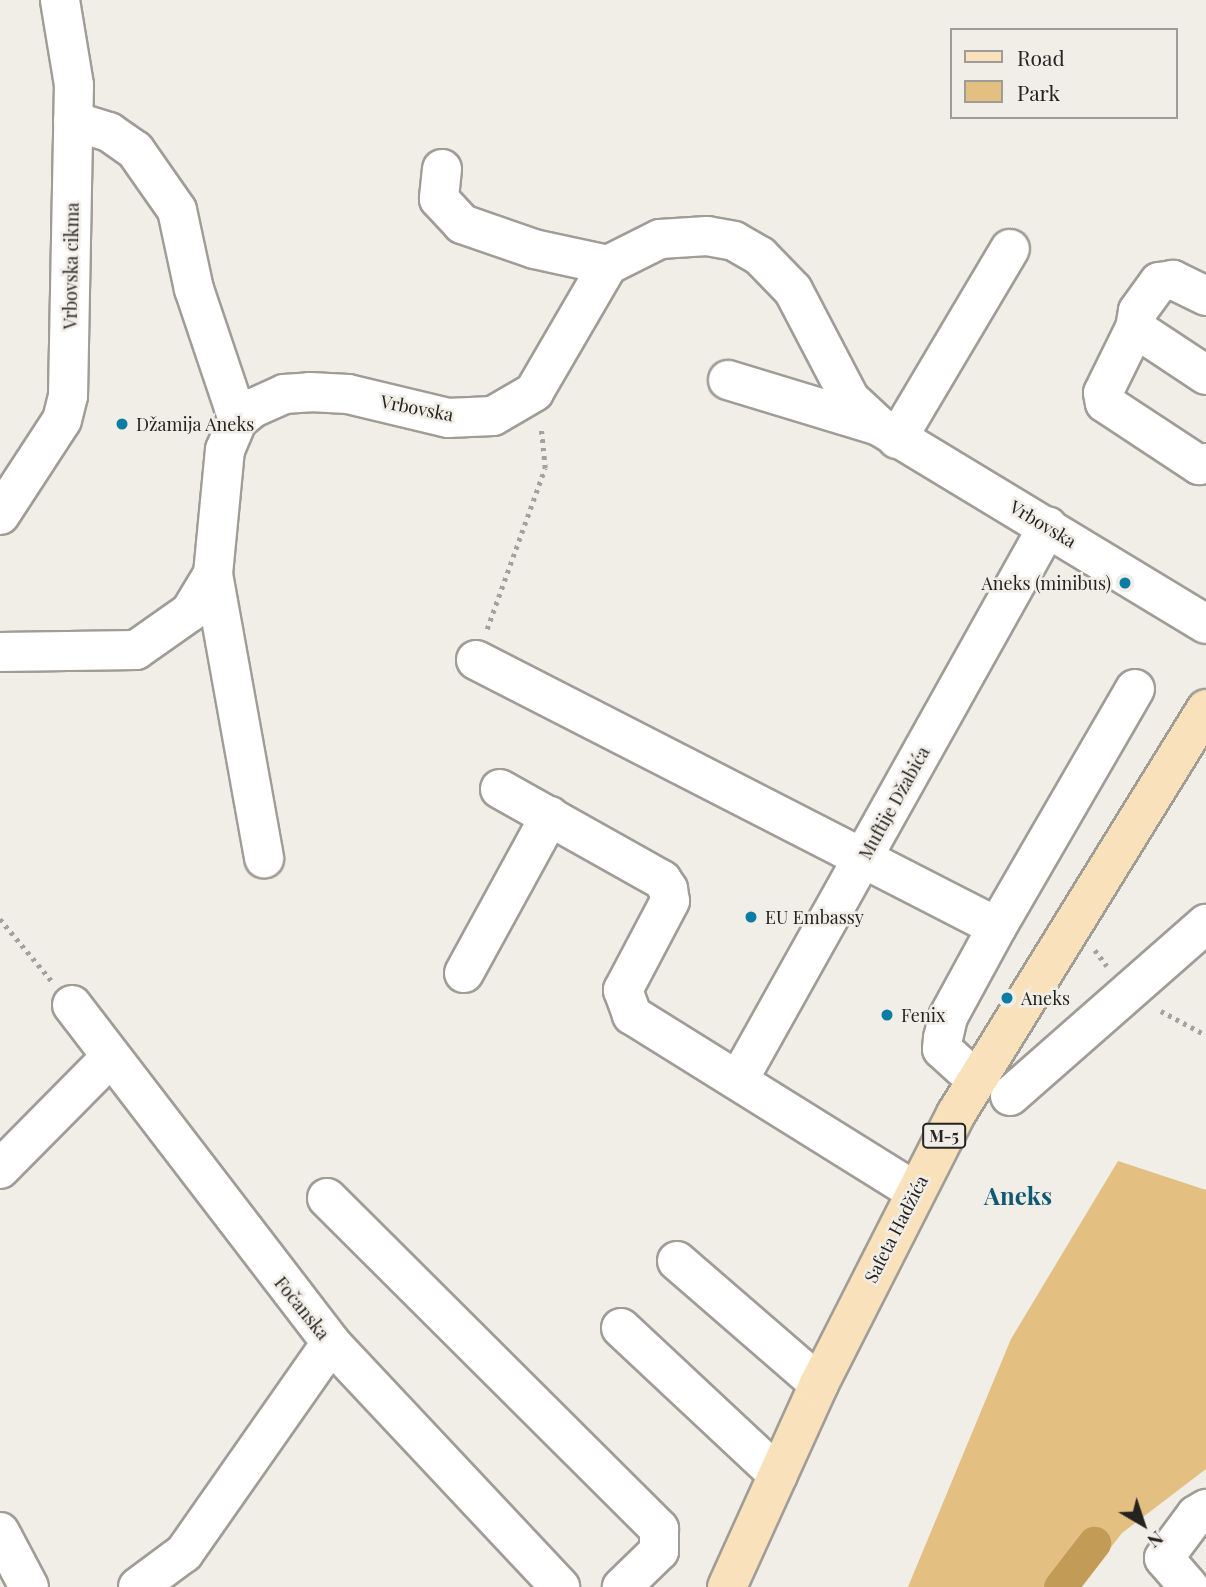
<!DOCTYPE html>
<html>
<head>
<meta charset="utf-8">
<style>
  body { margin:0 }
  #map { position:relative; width:1206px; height:1587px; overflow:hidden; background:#f1ede7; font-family:"Playfair Display",serif }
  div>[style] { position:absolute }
  .green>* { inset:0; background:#e3bf81 }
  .canal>* { height:33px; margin:-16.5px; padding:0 16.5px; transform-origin:16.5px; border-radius:16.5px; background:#c29b56 }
  .path>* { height:4.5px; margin-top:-2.25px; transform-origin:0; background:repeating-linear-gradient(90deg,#a4a09c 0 3.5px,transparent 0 8.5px) }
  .roads { filter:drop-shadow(2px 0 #a09d97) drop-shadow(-2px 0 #a09d97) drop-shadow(0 2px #a09d97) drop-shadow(0 -2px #a09d97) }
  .minor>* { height:38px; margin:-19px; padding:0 19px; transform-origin:19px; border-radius:19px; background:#fff }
  .major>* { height:38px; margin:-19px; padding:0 19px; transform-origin:19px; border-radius:19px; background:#f9e2bb }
  .dots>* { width:19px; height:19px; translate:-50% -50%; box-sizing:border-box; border:4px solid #f1ede7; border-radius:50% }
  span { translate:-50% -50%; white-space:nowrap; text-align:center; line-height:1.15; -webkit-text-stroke:5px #f1ede7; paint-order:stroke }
  .shield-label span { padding:2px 5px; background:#f1ede7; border:2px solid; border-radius:5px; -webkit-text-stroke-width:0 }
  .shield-label { font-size:16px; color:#252321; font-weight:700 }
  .street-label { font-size:18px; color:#252321 }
  .poi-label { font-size:18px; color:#252321 }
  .left { translate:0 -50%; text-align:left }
  .right { translate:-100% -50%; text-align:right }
  .district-label { font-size:24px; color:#115874; font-weight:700 }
  .legend { position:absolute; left:950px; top:28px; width:228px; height:91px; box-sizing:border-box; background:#f1ede7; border:2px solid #9f9c98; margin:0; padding:9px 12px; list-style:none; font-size:21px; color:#252321 }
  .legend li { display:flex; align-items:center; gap:14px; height:35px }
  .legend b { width:35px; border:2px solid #9f9c98 }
  .north { position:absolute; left:1108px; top:1489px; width:70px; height:70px; -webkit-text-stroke:5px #f1ede7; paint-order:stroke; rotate:141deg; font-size:19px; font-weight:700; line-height:28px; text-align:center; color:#252321 }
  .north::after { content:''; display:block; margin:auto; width:24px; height:32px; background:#252321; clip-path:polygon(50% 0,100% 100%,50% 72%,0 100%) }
</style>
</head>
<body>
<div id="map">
  <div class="green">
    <div style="clip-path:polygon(1118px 1161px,1206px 1190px,1206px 1469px,1122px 1533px,1080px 1587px,908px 1587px,1011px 1339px)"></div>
  </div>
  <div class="canal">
    <div style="left:1060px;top:1587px;width:56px;rotate:-52.3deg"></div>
  </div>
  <div class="path">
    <div style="left:487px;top:629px;width:171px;rotate:-70.2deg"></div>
    <div style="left:545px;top:468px;width:40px;rotate:-95.7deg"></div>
    <div style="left:0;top:919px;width:80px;rotate:50.1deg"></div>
    <div style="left:1095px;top:950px;width:20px;rotate:53deg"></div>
    <div style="left:1161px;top:1011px;width:51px;rotate:28.1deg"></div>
  </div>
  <div class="roads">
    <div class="minor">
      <div style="left:73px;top:121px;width:38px;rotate:17deg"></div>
      <div style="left:109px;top:132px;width:32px;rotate:35deg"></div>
      <div style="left:135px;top:150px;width:73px;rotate:55deg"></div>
      <div style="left:177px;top:210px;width:81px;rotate:77.9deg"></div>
      <div style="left:194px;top:289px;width:138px;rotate:71.4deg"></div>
      <div style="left:442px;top:169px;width:30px;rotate:96deg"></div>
      <div style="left:439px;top:199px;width:34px;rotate:47deg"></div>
      <div style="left:462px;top:224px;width:76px;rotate:19.1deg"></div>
      <div style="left:534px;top:249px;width:76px;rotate:12.2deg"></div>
      <div style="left:1206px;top:296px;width:37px;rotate:-154deg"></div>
      <div style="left:1173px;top:280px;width:14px;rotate:172deg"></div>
      <div style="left:1159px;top:282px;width:36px;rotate:126deg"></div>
      <div style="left:1138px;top:311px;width:17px;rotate:100deg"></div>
      <div style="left:1135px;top:328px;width:85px;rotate:33.5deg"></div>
      <div style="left:1135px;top:328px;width:72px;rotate:116.2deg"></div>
      <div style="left:1103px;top:393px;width:10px;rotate:79deg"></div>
      <div style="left:1105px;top:403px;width:113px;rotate:33.4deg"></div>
      <div style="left:1199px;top:465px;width:7px;rotate:-16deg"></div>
      <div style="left:728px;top:380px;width:152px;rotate:16.9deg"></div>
      <div style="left:897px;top:439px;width:221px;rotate:-59.3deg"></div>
      <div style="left:0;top:515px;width:113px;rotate:-56.9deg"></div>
      <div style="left:62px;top:420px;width:25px;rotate:-76deg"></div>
      <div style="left:68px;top:396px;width:311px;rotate:-88.9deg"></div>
      <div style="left:74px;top:85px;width:86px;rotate:-99.4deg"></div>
      <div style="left:213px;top:574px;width:289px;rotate:79.8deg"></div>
      <div style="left:0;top:652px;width:136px;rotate:-0.8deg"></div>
      <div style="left:136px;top:650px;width:66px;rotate:-35.1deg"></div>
      <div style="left:190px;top:612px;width:44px;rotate:-58.8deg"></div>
      <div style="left:213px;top:574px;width:125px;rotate:-84.5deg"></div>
      <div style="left:225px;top:450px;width:33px;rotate:-67deg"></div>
      <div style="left:238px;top:420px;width:19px;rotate:-39deg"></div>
      <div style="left:253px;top:408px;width:34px;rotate:-24deg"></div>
      <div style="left:284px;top:394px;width:26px;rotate:-4deg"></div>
      <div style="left:310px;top:392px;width:38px;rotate:3deg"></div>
      <div style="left:348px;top:394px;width:103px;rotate:13.5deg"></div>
      <div style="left:448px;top:418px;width:45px;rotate:-2.5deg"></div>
      <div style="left:493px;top:416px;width:48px;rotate:-30.3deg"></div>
      <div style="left:534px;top:392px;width:147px;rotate:-59.8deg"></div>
      <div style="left:608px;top:265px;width:58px;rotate:-26.6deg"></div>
      <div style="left:660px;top:239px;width:47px;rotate:-3.7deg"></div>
      <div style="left:707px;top:236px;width:27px;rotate:10deg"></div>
      <div style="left:734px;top:241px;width:30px;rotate:30deg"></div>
      <div style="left:760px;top:256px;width:47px;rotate:45.9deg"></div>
      <div style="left:793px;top:290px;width:123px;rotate:62.4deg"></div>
      <div style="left:850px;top:399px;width:40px;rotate:43deg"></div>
      <div style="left:879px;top:426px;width:382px;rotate:31.2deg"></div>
      <div style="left:476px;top:660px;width:585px;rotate:27.13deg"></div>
      <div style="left:997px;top:927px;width:102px;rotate:118.6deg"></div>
      <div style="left:948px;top:1017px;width:22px;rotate:103deg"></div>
      <div style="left:943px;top:1038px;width:11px;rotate:95deg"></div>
      <div style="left:942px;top:1049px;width:46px;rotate:42.4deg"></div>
      <div style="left:500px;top:789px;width:186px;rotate:29.3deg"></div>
      <div style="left:662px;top:880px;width:11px;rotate:56deg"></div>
      <div style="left:668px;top:889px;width:12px;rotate:81deg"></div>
      <div style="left:670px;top:901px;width:101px;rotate:117.8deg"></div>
      <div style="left:623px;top:990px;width:27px;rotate:70deg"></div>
      <div style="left:632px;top:1015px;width:333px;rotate:31.9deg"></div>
      <div style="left:997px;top:927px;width:275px;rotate:-59.9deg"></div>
      <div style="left:464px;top:973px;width:179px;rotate:-61.3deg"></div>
      <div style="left:72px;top:1005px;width:426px;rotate:52.5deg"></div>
      <div style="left:331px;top:1343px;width:335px;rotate:46.8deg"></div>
      <div style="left:739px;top:1079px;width:633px;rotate:-60.8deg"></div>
      <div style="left:1010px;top:1096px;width:261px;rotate:-41.3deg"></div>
      <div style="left:0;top:1169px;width:158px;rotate:-45.3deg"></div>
      <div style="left:327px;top:1198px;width:469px;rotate:44.9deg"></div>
      <div style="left:659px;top:1529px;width:22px;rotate:90deg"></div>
      <div style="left:659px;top:1551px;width:52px;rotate:135.8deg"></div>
      <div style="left:677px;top:1261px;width:188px;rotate:40.9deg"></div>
      <div style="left:621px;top:1328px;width:215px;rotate:43.1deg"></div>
      <div style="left:0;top:1532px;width:62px;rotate:62.2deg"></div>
      <div style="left:138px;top:1587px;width:57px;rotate:-36.5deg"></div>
      <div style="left:184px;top:1553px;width:256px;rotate:-55deg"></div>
      <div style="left:1189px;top:1587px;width:38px;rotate:-131deg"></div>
      <div style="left:1164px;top:1558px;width:54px;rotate:-53.3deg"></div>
      <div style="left:1196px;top:1515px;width:12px;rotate:-31deg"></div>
    </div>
    <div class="major">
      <div style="left:727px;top:1587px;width:223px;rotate:-65.6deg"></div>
      <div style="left:819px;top:1384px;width:303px;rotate:-63.1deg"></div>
      <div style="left:956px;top:1114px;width:476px;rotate:-58.3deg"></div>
    </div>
  </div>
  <div class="dots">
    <div style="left:122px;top:424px;background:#0b7da5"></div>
    <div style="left:1125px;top:583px;background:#0b7da5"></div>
    <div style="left:751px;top:917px;background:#0b7da5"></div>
    <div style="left:1007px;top:998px;background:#0b7da5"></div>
    <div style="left:887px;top:1015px;background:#0b7da5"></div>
  </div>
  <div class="shield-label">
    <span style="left:944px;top:1136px">M-5</span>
  </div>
  <div class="street-label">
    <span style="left:71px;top:266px;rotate:-89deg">Vrbovska cikma</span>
    <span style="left:417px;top:408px;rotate:11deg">Vrbovska</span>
    <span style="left:1043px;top:524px;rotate:31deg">Vrbovska</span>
    <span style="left:894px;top:803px;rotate:-61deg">Muftije Džabića</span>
    <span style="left:896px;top:1229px;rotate:-63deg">Safeta Hadžića</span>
    <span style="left:302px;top:1308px;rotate:51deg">Fočanska</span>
  </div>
  <div class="poi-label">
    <span class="left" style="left:136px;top:424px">Džamija Aneks</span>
    <span class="right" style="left:1111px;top:583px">Aneks (minibus)</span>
    <span class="left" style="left:765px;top:917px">EU Embassy</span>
    <span class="left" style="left:1021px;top:998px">Aneks</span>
    <span class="left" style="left:901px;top:1015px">Fenix</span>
  </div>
  <div class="district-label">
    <span style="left:1018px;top:1196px">Aneks</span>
  </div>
  <ul class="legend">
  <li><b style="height:9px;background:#f9e2bb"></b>Road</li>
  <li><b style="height:19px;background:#e3bf81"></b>Park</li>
  </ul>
  <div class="north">N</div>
</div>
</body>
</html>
